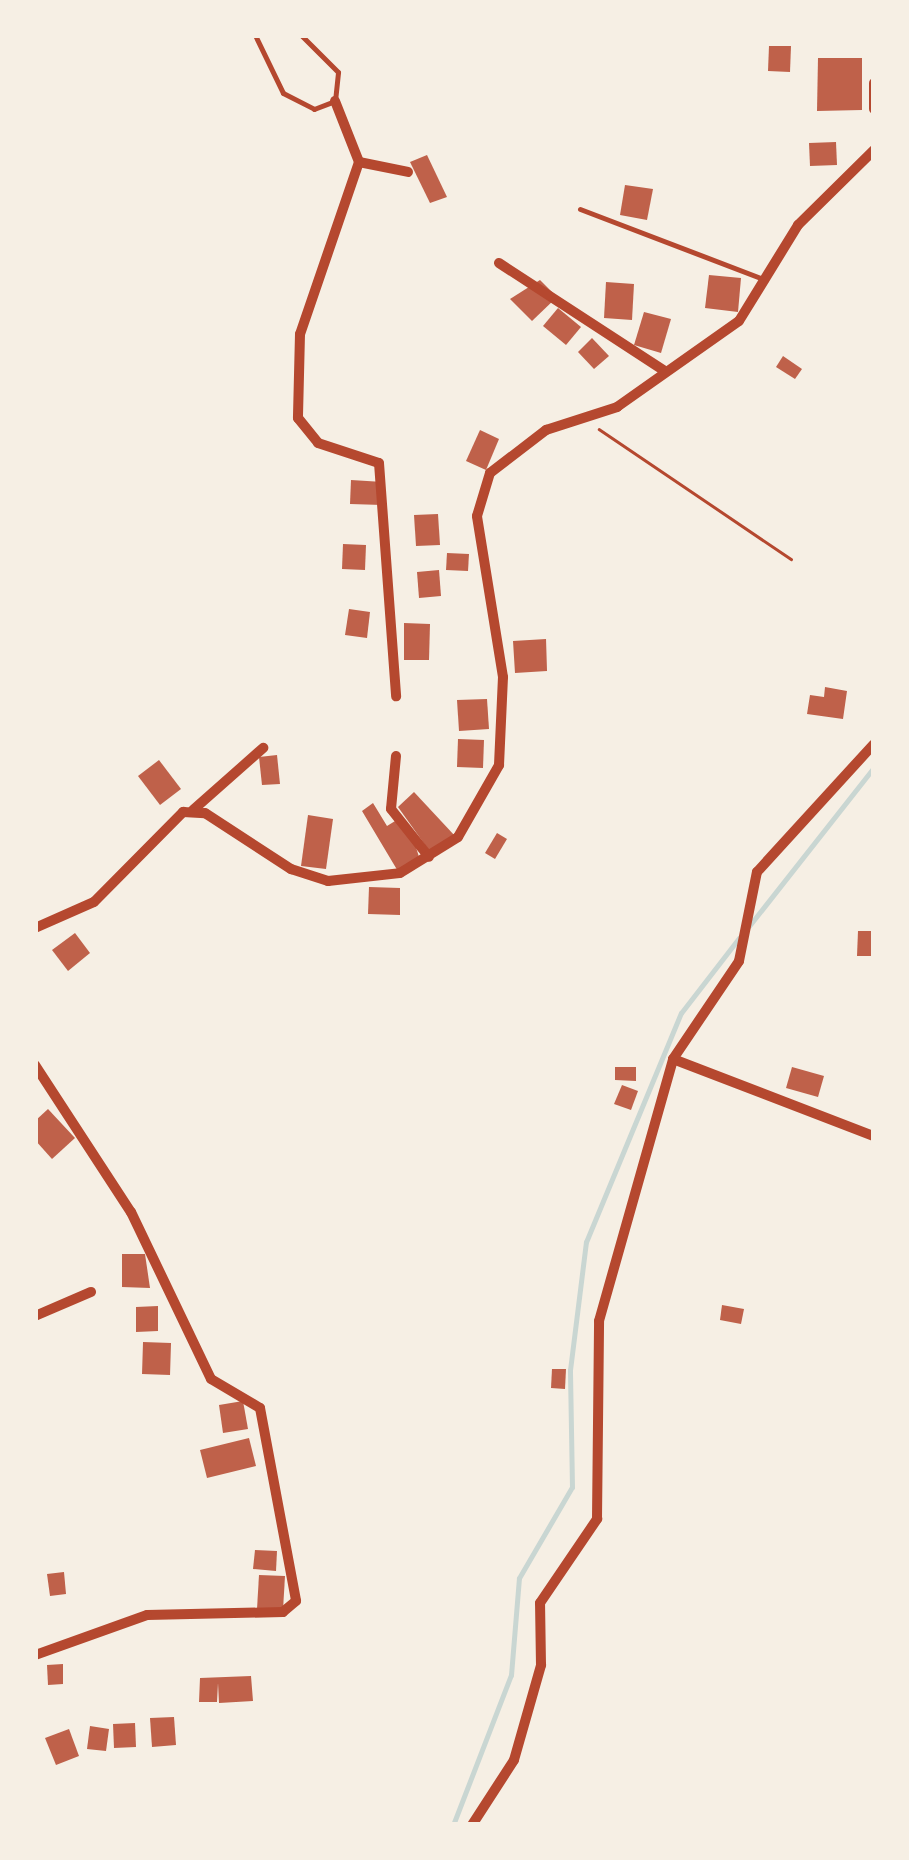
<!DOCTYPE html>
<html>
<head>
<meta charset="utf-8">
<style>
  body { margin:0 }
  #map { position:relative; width:909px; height:1860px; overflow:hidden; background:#f6efe4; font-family:"Golos Text",sans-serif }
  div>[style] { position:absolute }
  .stream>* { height:5px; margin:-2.5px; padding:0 2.5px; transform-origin:2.5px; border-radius:2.5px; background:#c9d6d2 }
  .building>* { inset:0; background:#bf614a }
  .path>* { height:2.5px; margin:-1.25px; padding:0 1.25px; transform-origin:1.25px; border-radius:1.25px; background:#b5482f }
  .service>* { height:5px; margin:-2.5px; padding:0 2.5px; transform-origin:2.5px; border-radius:2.5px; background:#b5482f }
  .minor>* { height:10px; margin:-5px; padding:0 5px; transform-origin:5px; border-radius:5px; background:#b5482f }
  span { translate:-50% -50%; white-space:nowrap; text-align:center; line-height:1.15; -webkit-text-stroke:9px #f6efe4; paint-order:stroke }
  .frame { position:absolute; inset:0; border:38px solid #f6efe4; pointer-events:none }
</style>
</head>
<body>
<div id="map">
  <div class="stream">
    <div style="left:749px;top:926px;width:202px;rotate:-51.8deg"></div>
    <div style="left:453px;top:1825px;width:161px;rotate:-68.9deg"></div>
    <div style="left:511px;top:1675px;width:97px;rotate:-85.3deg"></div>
    <div style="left:519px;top:1578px;width:105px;rotate:-59.8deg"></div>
    <div style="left:572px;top:1487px;width:117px;rotate:-91deg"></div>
    <div style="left:570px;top:1370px;width:129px;rotate:-82.9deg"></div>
    <div style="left:586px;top:1242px;width:248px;rotate:-67.5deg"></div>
    <div style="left:681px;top:1013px;width:95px;rotate:-52.3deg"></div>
  </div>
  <div class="building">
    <div style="clip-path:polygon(769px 46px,791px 46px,790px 72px,768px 71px)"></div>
    <div style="clip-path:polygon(818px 58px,862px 58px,862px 110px,817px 111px)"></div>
    <div style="clip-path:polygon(836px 142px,837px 165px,810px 166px,809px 143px)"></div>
    <div style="clip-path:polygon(427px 155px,447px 197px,430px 203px,410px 162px)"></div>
    <div style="clip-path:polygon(625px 185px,653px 189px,647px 220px,620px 215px)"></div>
    <div style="clip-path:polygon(709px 275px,741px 278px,738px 312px,705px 308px)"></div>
    <div style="clip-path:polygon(540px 280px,557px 297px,532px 321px,510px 299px)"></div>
    <div style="clip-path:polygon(606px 282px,634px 284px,632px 320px,604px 318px)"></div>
    <div style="clip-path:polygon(558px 308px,581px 327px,566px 345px,543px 326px)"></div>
    <div style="clip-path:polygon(644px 312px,671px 319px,661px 353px,634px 345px)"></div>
    <div style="clip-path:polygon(592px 338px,609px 356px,594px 369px,578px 352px)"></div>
    <div style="clip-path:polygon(783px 356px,802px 369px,795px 379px,776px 367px)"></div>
    <div style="clip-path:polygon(480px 430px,499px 439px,486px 470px,466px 461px)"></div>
    <div style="clip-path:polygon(351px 480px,383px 482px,382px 505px,350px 504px)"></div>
    <div style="clip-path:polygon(438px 514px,440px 545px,416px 546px,414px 515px)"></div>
    <div style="clip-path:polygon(343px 544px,366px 545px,365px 570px,342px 569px)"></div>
    <div style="clip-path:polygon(447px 553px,469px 554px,468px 571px,446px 570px)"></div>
    <div style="clip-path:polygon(439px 570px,441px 596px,419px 598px,417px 572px)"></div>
    <div style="clip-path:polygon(349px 609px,370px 612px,367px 638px,345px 635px)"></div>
    <div style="clip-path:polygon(404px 623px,430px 624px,429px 660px,404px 660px)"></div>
    <div style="clip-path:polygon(546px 639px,547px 671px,515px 673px,513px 641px)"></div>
    <div style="clip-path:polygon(825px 687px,847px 691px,843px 719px,807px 714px,810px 695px,824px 697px)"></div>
    <div style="clip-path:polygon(487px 699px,489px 729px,459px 731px,457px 700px)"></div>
    <div style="clip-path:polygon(458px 739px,484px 740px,483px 768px,457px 767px)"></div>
    <div style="clip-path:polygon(277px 755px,280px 784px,262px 785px,259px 757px)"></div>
    <div style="clip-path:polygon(159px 760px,181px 789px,160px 805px,138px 776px)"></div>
    <div style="clip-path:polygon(414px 792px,455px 836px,433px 856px,398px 807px)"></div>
    <div style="clip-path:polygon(373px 803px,387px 826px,400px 818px,414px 841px,420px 860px,399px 873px,362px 811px)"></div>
    <div style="clip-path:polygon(308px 815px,333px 819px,326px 869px,301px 866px)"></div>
    <div style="clip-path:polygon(497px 833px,507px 839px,495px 859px,485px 853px)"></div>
    <div style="clip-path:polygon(369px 887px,400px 888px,400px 915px,368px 914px)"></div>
    <div style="clip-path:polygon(858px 931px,874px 931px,874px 956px,857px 956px)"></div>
    <div style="clip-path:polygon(75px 933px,90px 953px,68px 971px,52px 950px)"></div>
    <div style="clip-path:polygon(615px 1067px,636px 1067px,636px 1081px,615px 1080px)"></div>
    <div style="clip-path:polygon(792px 1067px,824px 1076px,818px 1097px,786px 1088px)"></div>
    <div style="clip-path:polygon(622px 1085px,638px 1091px,631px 1110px,614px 1104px)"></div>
    <div style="clip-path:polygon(48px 1109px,75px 1138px,52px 1159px,35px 1140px,35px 1121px)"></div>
    <div style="clip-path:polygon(122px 1254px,145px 1254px,150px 1288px,122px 1287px)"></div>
    <div style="clip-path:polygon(722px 1305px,744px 1309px,741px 1324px,720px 1320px)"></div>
    <div style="clip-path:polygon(158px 1306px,158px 1331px,136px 1332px,136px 1307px)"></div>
    <div style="clip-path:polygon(143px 1342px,171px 1343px,170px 1375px,142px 1374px)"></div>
    <div style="clip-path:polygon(552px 1369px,566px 1369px,565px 1389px,551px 1388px)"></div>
    <div style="clip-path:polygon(243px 1401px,248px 1429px,223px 1433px,219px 1405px)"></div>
    <div style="clip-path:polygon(249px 1438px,256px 1466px,207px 1478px,200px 1450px)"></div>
    <div style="clip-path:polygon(255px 1550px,277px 1551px,276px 1571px,253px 1569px)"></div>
    <div style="clip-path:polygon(64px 1572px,66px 1594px,50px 1596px,47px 1574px)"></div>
    <div style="clip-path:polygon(259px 1575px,285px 1576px,283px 1610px,257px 1609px)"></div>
    <div style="clip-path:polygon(63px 1664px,63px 1684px,48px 1685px,47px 1665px)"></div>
    <div style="clip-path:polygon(251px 1676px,253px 1701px,219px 1703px,218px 1683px,217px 1702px,199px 1702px,200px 1678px)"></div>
    <div style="clip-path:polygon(174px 1717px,176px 1745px,152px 1747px,150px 1718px)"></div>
    <div style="clip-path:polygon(135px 1723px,136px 1747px,114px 1748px,113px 1724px)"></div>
    <div style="clip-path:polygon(90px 1726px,109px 1729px,106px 1751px,87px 1749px)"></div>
    <div style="clip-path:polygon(69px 1729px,79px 1756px,56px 1765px,45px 1738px)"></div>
  </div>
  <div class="path">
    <div style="left:599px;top:429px;width:232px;rotate:34.1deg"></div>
  </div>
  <div class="service">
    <div style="left:255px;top:35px;width:64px;rotate:64.2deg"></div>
    <div style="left:283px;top:93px;width:35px;rotate:27deg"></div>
    <div style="left:314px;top:109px;width:22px;rotate:-21deg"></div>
    <div style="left:335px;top:101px;width:29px;rotate:-84deg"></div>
    <div style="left:338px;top:72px;width:52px;rotate:-135deg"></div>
    <div style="left:580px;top:209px;width:199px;rotate:20.9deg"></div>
  </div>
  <div class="minor">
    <div style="left:874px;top:83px;width:26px;rotate:90deg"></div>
    <div style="left:335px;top:101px;width:66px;rotate:68.5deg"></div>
    <div style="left:359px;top:162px;width:182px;rotate:108.9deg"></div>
    <div style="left:300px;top:334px;width:84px;rotate:91.4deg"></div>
    <div style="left:298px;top:418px;width:32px;rotate:51deg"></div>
    <div style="left:318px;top:443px;width:64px;rotate:18.2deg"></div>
    <div style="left:379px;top:463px;width:234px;rotate:85.8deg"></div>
    <div style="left:359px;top:162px;width:50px;rotate:11.5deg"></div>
    <div style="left:499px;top:263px;width:196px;rotate:33.1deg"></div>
    <div style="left:396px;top:756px;width:53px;rotate:95.4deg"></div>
    <div style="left:391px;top:809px;width:61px;rotate:51.6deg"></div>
    <div style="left:193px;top:810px;width:94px;rotate:-41.5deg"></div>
    <div style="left:35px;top:928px;width:64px;rotate:-23.8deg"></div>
    <div style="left:94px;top:902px;width:127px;rotate:-45.3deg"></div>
    <div style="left:183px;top:812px;width:22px;rotate:3deg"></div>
    <div style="left:205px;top:813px;width:103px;rotate:33.1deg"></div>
    <div style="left:291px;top:869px;width:39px;rotate:18deg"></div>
    <div style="left:328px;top:881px;width:72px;rotate:-6.3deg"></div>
    <div style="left:400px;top:873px;width:68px;rotate:-31.8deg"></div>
    <div style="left:458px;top:837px;width:83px;rotate:-60.3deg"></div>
    <div style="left:499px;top:765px;width:88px;rotate:-87.4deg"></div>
    <div style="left:503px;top:677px;width:163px;rotate:-99.2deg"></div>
    <div style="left:477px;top:516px;width:45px;rotate:-73.2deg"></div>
    <div style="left:490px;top:473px;width:71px;rotate:-37.5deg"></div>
    <div style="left:546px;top:430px;width:75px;rotate:-17.9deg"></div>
    <div style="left:617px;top:407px;width:149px;rotate:-35.2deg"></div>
    <div style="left:739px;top:321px;width:113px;rotate:-58.4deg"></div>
    <div style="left:798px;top:225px;width:107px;rotate:-44.6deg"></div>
    <div style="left:673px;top:1059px;width:215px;rotate:21deg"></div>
    <div style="left:35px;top:1065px;width:176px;rotate:56.9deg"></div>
    <div style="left:131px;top:1212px;width:185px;rotate:64.4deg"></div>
    <div style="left:211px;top:1379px;width:57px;rotate:30.6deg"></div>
    <div style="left:260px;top:1408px;width:196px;rotate:79.4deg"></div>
    <div style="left:296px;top:1601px;width:17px;rotate:140deg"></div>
    <div style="left:283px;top:1612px;width:136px;rotate:178.7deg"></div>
    <div style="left:147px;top:1615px;width:119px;rotate:160.3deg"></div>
    <div style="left:35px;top:1316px;width:61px;rotate:-23.2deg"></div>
    <div style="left:472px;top:1825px;width:77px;rotate:-57.1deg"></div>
    <div style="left:514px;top:1760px;width:99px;rotate:-74.1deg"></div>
    <div style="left:541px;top:1665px;width:62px;rotate:-90.9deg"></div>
    <div style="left:540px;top:1603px;width:102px;rotate:-55.8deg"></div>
    <div style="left:597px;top:1519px;width:198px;rotate:-89.4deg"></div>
    <div style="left:599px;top:1321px;width:272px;rotate:-74.2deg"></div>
    <div style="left:673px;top:1059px;width:118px;rotate:-56deg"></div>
    <div style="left:739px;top:961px;width:91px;rotate:-78.6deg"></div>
    <div style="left:757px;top:872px;width:173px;rotate:-47.6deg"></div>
  </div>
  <div class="frame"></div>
</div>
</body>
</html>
